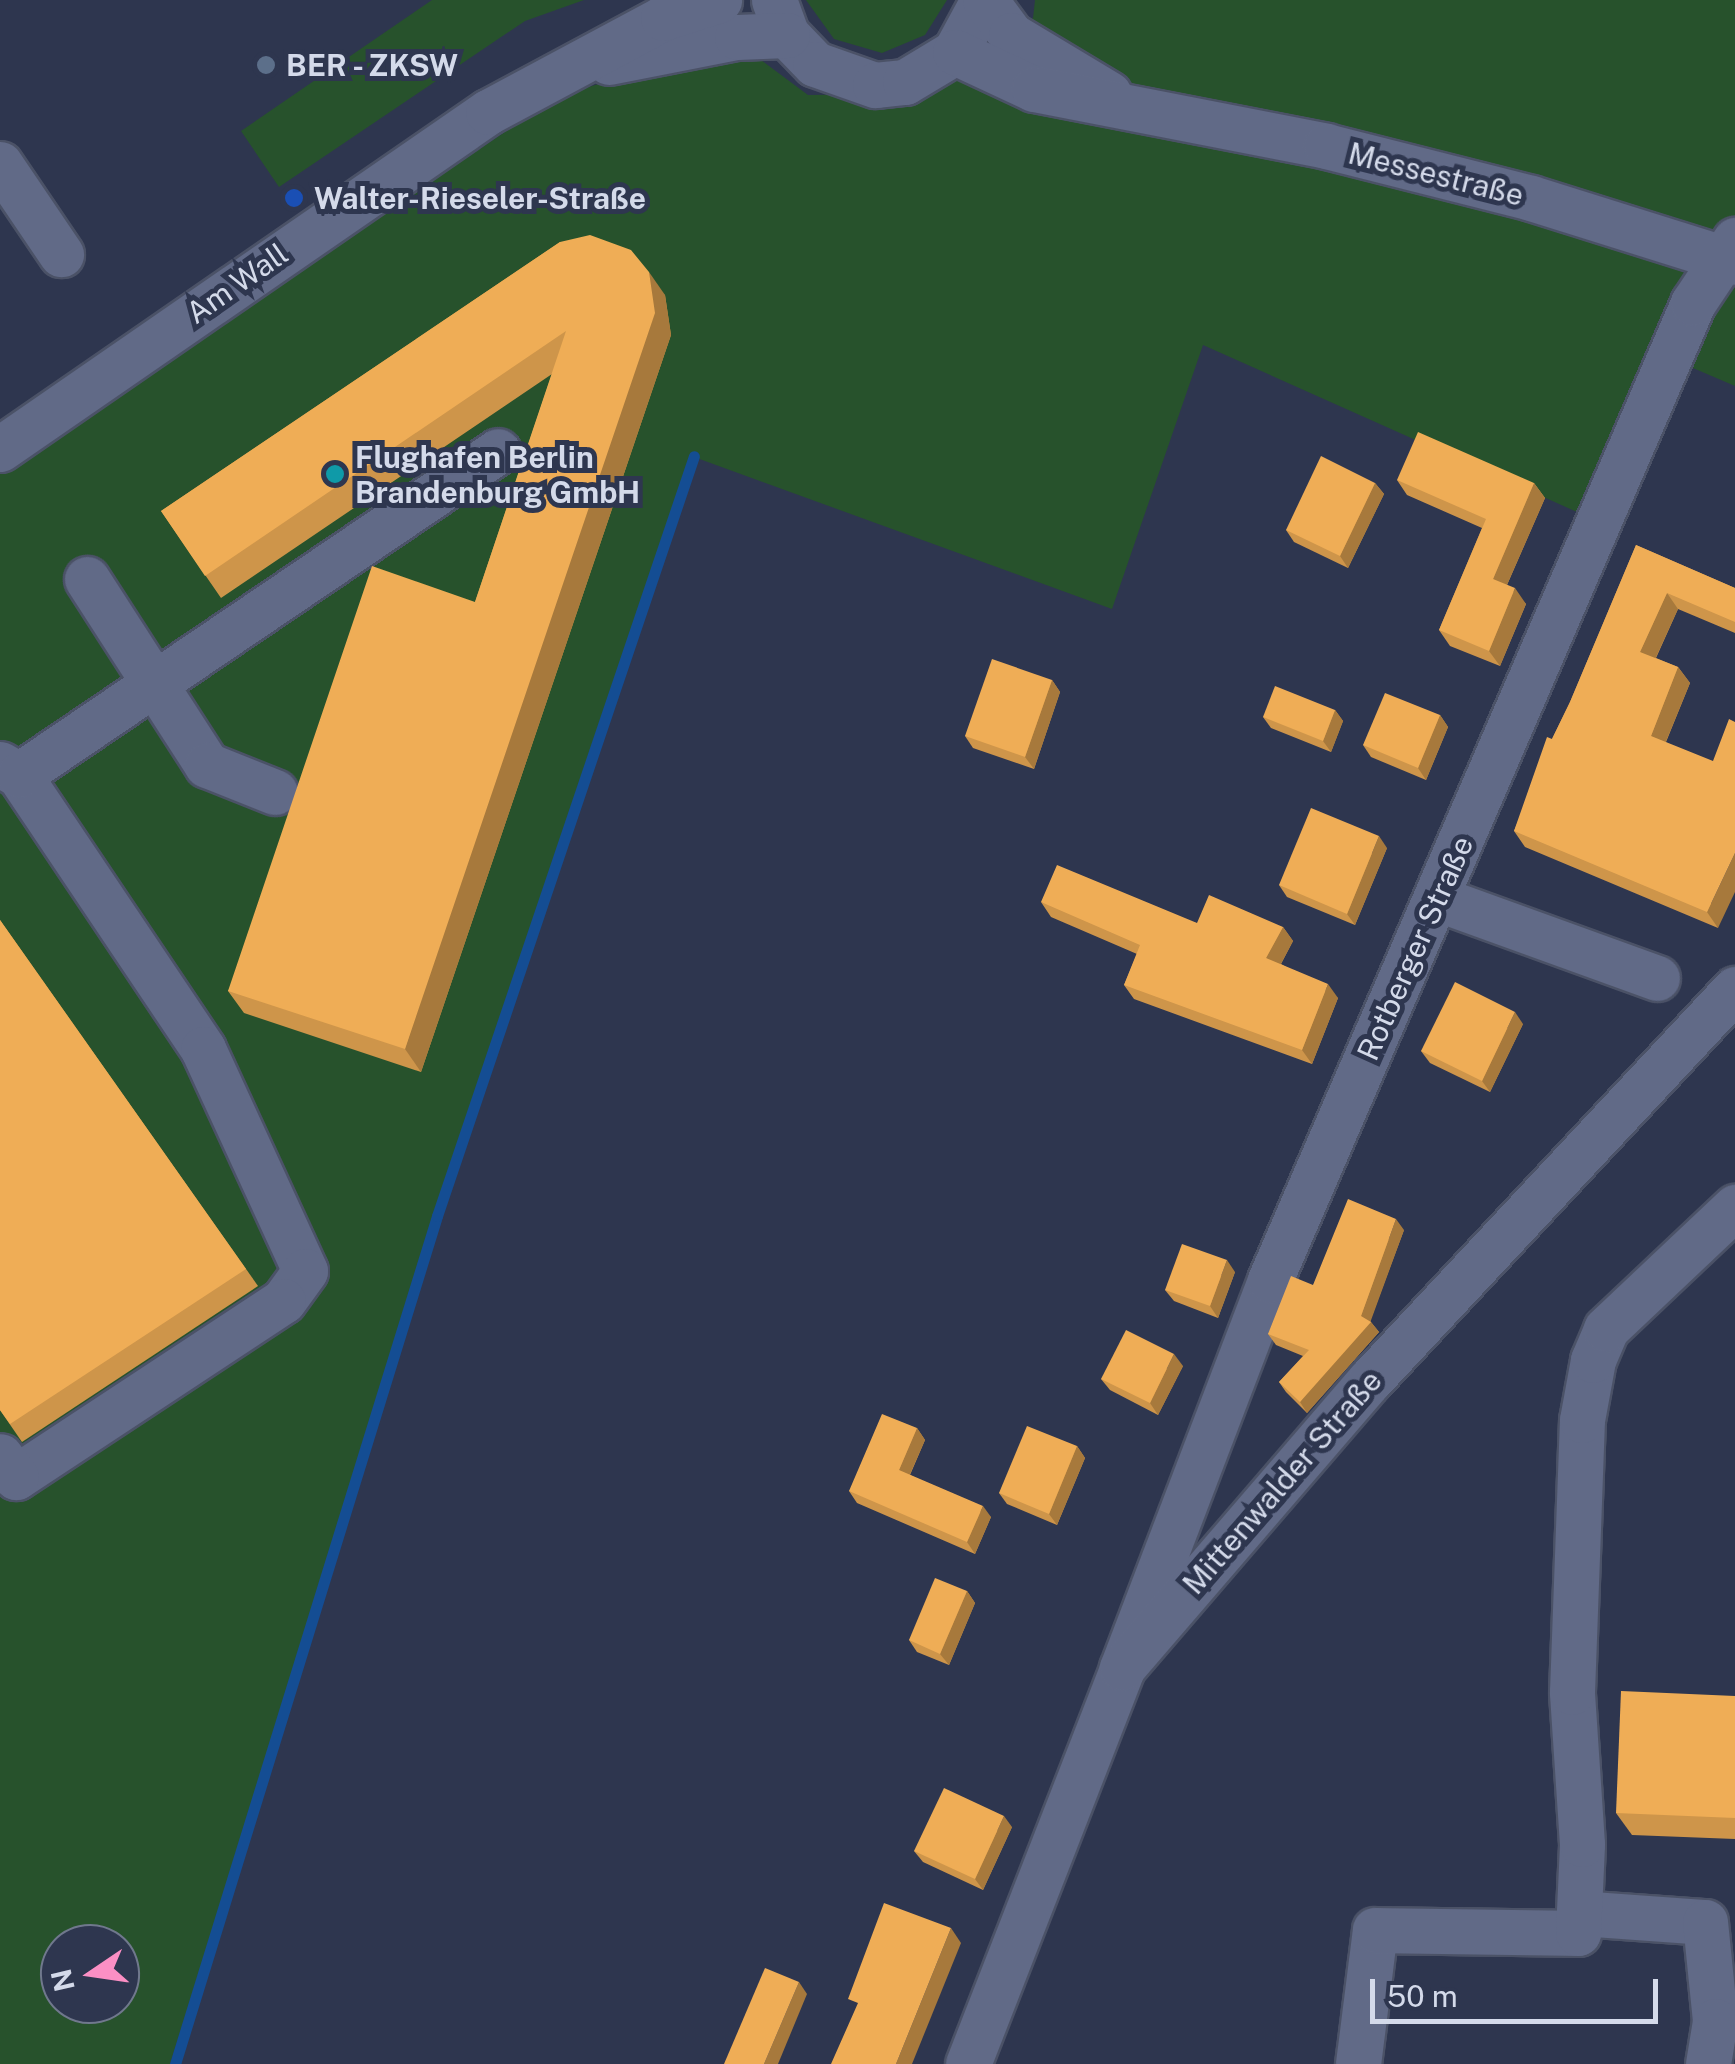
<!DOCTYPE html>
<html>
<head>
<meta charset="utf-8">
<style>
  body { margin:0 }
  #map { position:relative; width:1735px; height:2064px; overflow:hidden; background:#2e364f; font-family:"Public Sans",sans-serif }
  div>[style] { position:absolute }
  .green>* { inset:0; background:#27522c }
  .stream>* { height:11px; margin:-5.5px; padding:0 5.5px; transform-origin:5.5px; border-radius:5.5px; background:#144d93 }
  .roads { filter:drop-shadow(2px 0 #4b5267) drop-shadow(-2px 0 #4b5267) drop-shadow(0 2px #4b5267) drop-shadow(0 -2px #4b5267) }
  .minor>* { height:45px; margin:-22.5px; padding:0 22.5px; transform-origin:22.5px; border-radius:22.5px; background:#616a87 }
  .wall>* { inset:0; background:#ce954a }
  .shaded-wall>* { inset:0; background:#a7793c }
  .building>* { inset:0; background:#efad56 }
  .dots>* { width:28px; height:28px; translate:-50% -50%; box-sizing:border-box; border:5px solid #2e364f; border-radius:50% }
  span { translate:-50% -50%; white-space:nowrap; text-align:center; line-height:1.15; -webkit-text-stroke:10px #2e364f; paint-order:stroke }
  .poi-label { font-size:30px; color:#d4daea; font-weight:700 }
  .left { translate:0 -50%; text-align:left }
  .street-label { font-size:30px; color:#d4daea }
  .north { position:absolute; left:40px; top:1924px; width:100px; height:100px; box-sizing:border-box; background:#2e364f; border:2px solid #70788d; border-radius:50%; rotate:257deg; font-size:28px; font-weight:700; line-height:40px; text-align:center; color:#d4daea }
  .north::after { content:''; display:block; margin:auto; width:35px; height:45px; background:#fb8fc4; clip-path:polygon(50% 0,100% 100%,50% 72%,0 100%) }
  .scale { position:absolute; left:1370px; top:1979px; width:288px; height:45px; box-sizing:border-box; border:5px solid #d4daea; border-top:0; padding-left:12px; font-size:30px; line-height:35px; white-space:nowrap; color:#d4daea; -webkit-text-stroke:8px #2e364f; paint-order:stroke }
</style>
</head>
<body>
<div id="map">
  <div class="green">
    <div style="clip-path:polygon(432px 0,584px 0,525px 21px,279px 187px,241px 131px)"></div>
    <div style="clip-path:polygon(806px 0,947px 0,925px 35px,882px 53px,834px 39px)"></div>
    <div style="clip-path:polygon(evenodd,1035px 0,1735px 0,1735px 386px,1686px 365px,1615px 529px,1203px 345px,1112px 609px,694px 457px,437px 1216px,170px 2064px,0 2064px,0 474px,558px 96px,677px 61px,761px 60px,808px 95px,902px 94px,966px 70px,1033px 18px,1035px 0,60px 1944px,120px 1944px,120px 2004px,60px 2004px,60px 1944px)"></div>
  </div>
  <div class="stream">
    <div style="left:175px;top:2064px;width:888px;rotate:-72.83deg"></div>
    <div style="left:437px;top:1216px;width:802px;rotate:-71.32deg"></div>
  </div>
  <div class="roads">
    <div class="minor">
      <div style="left:774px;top:0;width:37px;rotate:70deg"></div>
      <div style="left:787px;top:35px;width:40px;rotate:46deg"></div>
      <div style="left:815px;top:64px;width:64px;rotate:19.3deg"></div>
      <div style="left:875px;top:85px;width:30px;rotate:-6deg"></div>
      <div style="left:905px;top:82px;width:58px;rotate:-31deg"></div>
      <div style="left:955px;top:52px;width:59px;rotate:-61.7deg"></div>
      <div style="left:985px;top:0;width:44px;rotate:53.4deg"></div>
      <div style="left:1011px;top:35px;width:114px;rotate:31deg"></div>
      <div style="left:955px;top:52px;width:87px;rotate:25.1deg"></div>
      <div style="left:1034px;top:89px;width:298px;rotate:11deg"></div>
      <div style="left:1326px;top:146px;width:211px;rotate:14.2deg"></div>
      <div style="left:1531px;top:198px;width:214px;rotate:17.4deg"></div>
      <div style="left:609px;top:62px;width:130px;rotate:-11.1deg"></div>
      <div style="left:737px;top:37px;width:50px;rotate:-2.3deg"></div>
      <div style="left:0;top:164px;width:109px;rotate:55.9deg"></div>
      <div style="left:0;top:449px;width:593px;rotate:-34.63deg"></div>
      <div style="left:488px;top:112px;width:199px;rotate:-28.2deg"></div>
      <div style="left:663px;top:18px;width:59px;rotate:-17.8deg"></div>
      <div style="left:87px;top:579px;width:221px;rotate:57.2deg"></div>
      <div style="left:207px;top:765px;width:73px;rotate:21.7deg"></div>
      <div style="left:0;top:764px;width:22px;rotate:30deg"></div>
      <div style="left:19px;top:775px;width:330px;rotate:56.1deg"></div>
      <div style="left:203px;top:1049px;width:244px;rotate:65.3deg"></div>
      <div style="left:305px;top:1271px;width:37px;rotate:126deg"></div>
      <div style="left:283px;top:1301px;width:320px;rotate:146.6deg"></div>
      <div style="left:16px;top:1477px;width:26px;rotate:-127deg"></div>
      <div style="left:19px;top:775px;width:578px;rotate:-34.07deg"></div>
      <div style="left:1436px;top:898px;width:235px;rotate:19.9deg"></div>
      <div style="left:1122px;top:1668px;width:415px;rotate:-69.1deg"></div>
      <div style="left:1270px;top:1280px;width:1065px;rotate:-66.59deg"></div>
      <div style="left:1693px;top:303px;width:76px;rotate:-56.3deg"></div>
      <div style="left:1579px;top:1913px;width:126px;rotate:4.1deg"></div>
      <div style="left:1705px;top:1922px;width:100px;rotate:84.2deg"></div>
      <div style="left:1715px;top:2021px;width:44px;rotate:99.2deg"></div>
      <div style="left:968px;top:2064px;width:425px;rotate:-68.7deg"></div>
      <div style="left:1122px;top:1668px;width:380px;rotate:-49.3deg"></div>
      <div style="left:1370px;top:1380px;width:535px;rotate:-46.97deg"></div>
      <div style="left:1358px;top:2064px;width:135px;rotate:-82.8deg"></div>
      <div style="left:1375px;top:1930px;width:203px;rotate:0.8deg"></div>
      <div style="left:1578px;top:1933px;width:89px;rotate:-87.4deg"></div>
      <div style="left:1582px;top:1844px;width:152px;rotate:-93.8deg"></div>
      <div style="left:1572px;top:1692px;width:272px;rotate:-87.9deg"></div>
      <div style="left:1582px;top:1420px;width:61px;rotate:-79.6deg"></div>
      <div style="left:1593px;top:1360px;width:34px;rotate:-67deg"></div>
      <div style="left:1606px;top:1329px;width:178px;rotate:-43.4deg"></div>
    </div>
  </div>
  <div class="wall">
    <div style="clip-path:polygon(560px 242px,665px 295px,671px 335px,421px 1072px,244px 1013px,228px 991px,475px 602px,552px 374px,221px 598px,161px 511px)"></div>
    <div style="clip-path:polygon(1397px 480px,1534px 483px,1545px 498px,1507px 585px,1526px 604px,1500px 666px,1450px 646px,1439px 630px,1482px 528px,1407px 495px)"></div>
    <div style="clip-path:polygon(1375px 483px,1384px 494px,1348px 568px,1294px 542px,1286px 530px)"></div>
    <div style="clip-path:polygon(1636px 545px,1735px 588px,1735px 633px,1678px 609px,1656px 658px,1678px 667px,1690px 683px,1666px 742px,1718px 928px,1525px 847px,1514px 831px,1552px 739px,1570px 702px)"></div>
    <div style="clip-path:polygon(1052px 680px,1060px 692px,1034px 769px,973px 748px,965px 736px)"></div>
    <div style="clip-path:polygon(1335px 710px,1343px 721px,1331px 752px,1271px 728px,1263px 717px)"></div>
    <div style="clip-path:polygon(1440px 715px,1448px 727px,1426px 780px,1371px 757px,1363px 745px)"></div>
    <div style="clip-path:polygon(1387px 848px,1355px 925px,1287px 897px,1279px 885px)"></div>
    <div style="clip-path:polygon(1041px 902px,1197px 923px,1283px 927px,1293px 941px,1281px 964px,1338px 998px,1312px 1064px,1134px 999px,1124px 985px,1137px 954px,1051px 917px)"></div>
    <div style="clip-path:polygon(0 920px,258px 1286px,22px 1442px,0 1410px)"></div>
    <div style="clip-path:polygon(1523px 1024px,1490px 1092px,1430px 1063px,1421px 1051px)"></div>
    <div style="clip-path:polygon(1404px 1230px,1370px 1321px,1379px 1332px,1307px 1413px,1286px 1392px,1279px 1382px,1303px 1356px,1276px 1345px,1268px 1334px,1313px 1285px)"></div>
    <div style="clip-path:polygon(1235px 1272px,1218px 1318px,1174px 1301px,1165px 1290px)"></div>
    <div style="clip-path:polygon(1183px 1366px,1158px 1415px,1110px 1390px,1101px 1379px)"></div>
    <div style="clip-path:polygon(917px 1428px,925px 1440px,910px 1475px,991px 1517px,975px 1554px,857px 1503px,849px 1491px)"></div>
    <div style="clip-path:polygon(1077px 1446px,1085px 1458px,1057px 1525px,1007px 1504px,999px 1493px)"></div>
    <div style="clip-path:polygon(967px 1591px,975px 1603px,949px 1665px,917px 1652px,909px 1640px)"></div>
    <div style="clip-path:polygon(1735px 1696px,1735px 1839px,1632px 1835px,1616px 1813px)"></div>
    <div style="clip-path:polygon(1012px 1827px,983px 1890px,923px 1862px,914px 1851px)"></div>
  </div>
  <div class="shaded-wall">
    <div style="clip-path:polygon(649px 272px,665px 295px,671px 335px,421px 1072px,405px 1049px)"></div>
    <div style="clip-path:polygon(1375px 483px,1384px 494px,1348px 568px,1340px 556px)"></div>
    <div style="clip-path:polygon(1534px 483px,1545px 498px,1503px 594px,1493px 579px)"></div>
    <div style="clip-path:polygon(1515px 588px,1526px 604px,1500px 666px,1489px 651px)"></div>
    <div style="clip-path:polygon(1667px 593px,1678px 609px,1651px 668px,1640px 652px)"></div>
    <div style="clip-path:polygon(1678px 667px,1690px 683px,1662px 751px,1651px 736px)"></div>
    <div style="clip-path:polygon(1052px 680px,1060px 692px,1034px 769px,1025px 757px)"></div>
    <div style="clip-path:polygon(1335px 710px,1343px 721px,1331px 752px,1323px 741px)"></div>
    <div style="clip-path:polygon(1440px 715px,1448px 727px,1426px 780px,1418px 768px)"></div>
    <div style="clip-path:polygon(1379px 836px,1387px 848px,1355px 925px,1347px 914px)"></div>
    <div style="clip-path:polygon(1735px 853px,1735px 892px,1718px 928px,1707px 912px)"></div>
    <div style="clip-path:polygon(1283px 927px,1293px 941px,1276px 973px,1266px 958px)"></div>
    <div style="clip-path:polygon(1328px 984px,1338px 998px,1312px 1064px,1302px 1050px)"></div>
    <div style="clip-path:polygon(1515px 1012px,1523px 1024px,1490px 1092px,1482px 1081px)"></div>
    <div style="clip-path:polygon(1396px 1219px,1404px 1230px,1370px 1323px,1371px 1322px,1379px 1332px,1307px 1413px,1300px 1402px,1361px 1316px)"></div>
    <div style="clip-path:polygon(1227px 1260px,1235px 1272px,1218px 1318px,1210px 1306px)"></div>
    <div style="clip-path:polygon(1174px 1354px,1183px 1366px,1158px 1415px,1150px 1403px)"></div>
    <div style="clip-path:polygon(917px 1428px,925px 1440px,907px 1481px,899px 1470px)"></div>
    <div style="clip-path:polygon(1077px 1446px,1085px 1458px,1057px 1525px,1049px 1514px)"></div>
    <div style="clip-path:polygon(983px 1506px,991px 1517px,975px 1554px,967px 1542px)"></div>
    <div style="clip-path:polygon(967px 1591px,975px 1603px,949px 1665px,940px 1654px)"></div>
    <div style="clip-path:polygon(1004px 1816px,1012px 1827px,983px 1890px,975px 1879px)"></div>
    <div style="clip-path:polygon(951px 1928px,961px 1943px,912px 2064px,896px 2064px)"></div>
    <div style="clip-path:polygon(799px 1982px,807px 1994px,778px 2064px,764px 2064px)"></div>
  </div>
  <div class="building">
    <div style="clip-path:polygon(590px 235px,631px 250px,649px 272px,655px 313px,405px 1049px,228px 991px,372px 566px,475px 602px,566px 331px,205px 576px,161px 511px,560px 242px)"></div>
    <div style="clip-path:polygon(1418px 432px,1534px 483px,1493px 579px,1515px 588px,1489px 651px,1439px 630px,1486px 519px,1397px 480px)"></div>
    <div style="clip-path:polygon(1321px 456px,1375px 483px,1340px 556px,1286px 530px)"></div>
    <div style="clip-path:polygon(1636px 545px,1735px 588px,1735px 622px,1667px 593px,1640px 652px,1678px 667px,1651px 736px,1713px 761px,1729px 719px,1735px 722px,1735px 853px,1707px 912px,1514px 831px,1547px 737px,1552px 739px,1570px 702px)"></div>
    <div style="clip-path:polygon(992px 659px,1052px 680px,1025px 757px,965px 736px)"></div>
    <div style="clip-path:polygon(1275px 686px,1335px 710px,1323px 741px,1263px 717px)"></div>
    <div style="clip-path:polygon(1385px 693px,1440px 715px,1418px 768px,1363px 745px)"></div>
    <div style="clip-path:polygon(1311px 808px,1379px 836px,1347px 914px,1279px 885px)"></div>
    <div style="clip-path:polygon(1057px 865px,1197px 923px,1209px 895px,1283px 927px,1266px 958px,1328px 984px,1302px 1050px,1124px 985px,1140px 945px,1041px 902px)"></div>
    <div style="clip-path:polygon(0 920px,246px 1269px,10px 1424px,0 1410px)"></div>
    <div style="clip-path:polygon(1455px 982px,1515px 1012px,1482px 1081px,1421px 1051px)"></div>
    <div style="clip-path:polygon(1348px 1199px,1396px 1219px,1361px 1316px,1371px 1322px,1300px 1402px,1279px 1382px,1309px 1350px,1268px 1334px,1291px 1276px,1313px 1285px)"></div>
    <div style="clip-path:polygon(1182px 1244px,1227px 1260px,1210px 1306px,1165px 1290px)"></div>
    <div style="clip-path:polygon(1126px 1330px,1174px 1354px,1150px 1403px,1101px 1379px)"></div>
    <div style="clip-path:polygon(882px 1414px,917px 1428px,899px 1470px,983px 1506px,967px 1542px,849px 1491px)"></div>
    <div style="clip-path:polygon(1027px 1426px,1077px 1446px,1049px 1514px,999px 1493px)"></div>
    <div style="clip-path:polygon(935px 1578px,967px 1591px,940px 1654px,909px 1640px)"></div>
    <div style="clip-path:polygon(1621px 1691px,1735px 1696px,1735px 1818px,1616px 1813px)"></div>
    <div style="clip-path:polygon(944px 1788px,1004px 1816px,975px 1879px,914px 1851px)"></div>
    <div style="clip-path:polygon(884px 1903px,951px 1928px,896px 2064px,831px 2064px,858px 2003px,848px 1999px)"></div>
    <div style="clip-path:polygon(765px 1968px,799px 1982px,764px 2064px,724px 2064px)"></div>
  </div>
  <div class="dots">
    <div style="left:266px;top:65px;background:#5c6f8a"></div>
    <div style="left:294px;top:198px;background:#1a4fb4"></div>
    <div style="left:335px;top:474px;background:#0f9aa8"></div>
  </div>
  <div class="poi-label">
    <span class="left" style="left:286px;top:65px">BER - ZKSW</span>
    <span class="left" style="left:314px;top:198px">Walter-Rieseler-Straße</span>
    <span class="left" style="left:355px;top:474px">Flughafen Berlin<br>Brandenburg GmbH</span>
  </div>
  <div class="street-label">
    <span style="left:1436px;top:174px;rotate:14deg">Messestraße</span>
    <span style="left:237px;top:283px;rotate:-35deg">Am Wall</span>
    <span style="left:1415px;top:948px;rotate:-66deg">Rotberger Straße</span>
    <span style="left:1282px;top:1482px;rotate:-49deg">Mittenwalder Straße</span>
  </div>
  <div class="north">N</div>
  <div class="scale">50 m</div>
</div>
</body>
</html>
